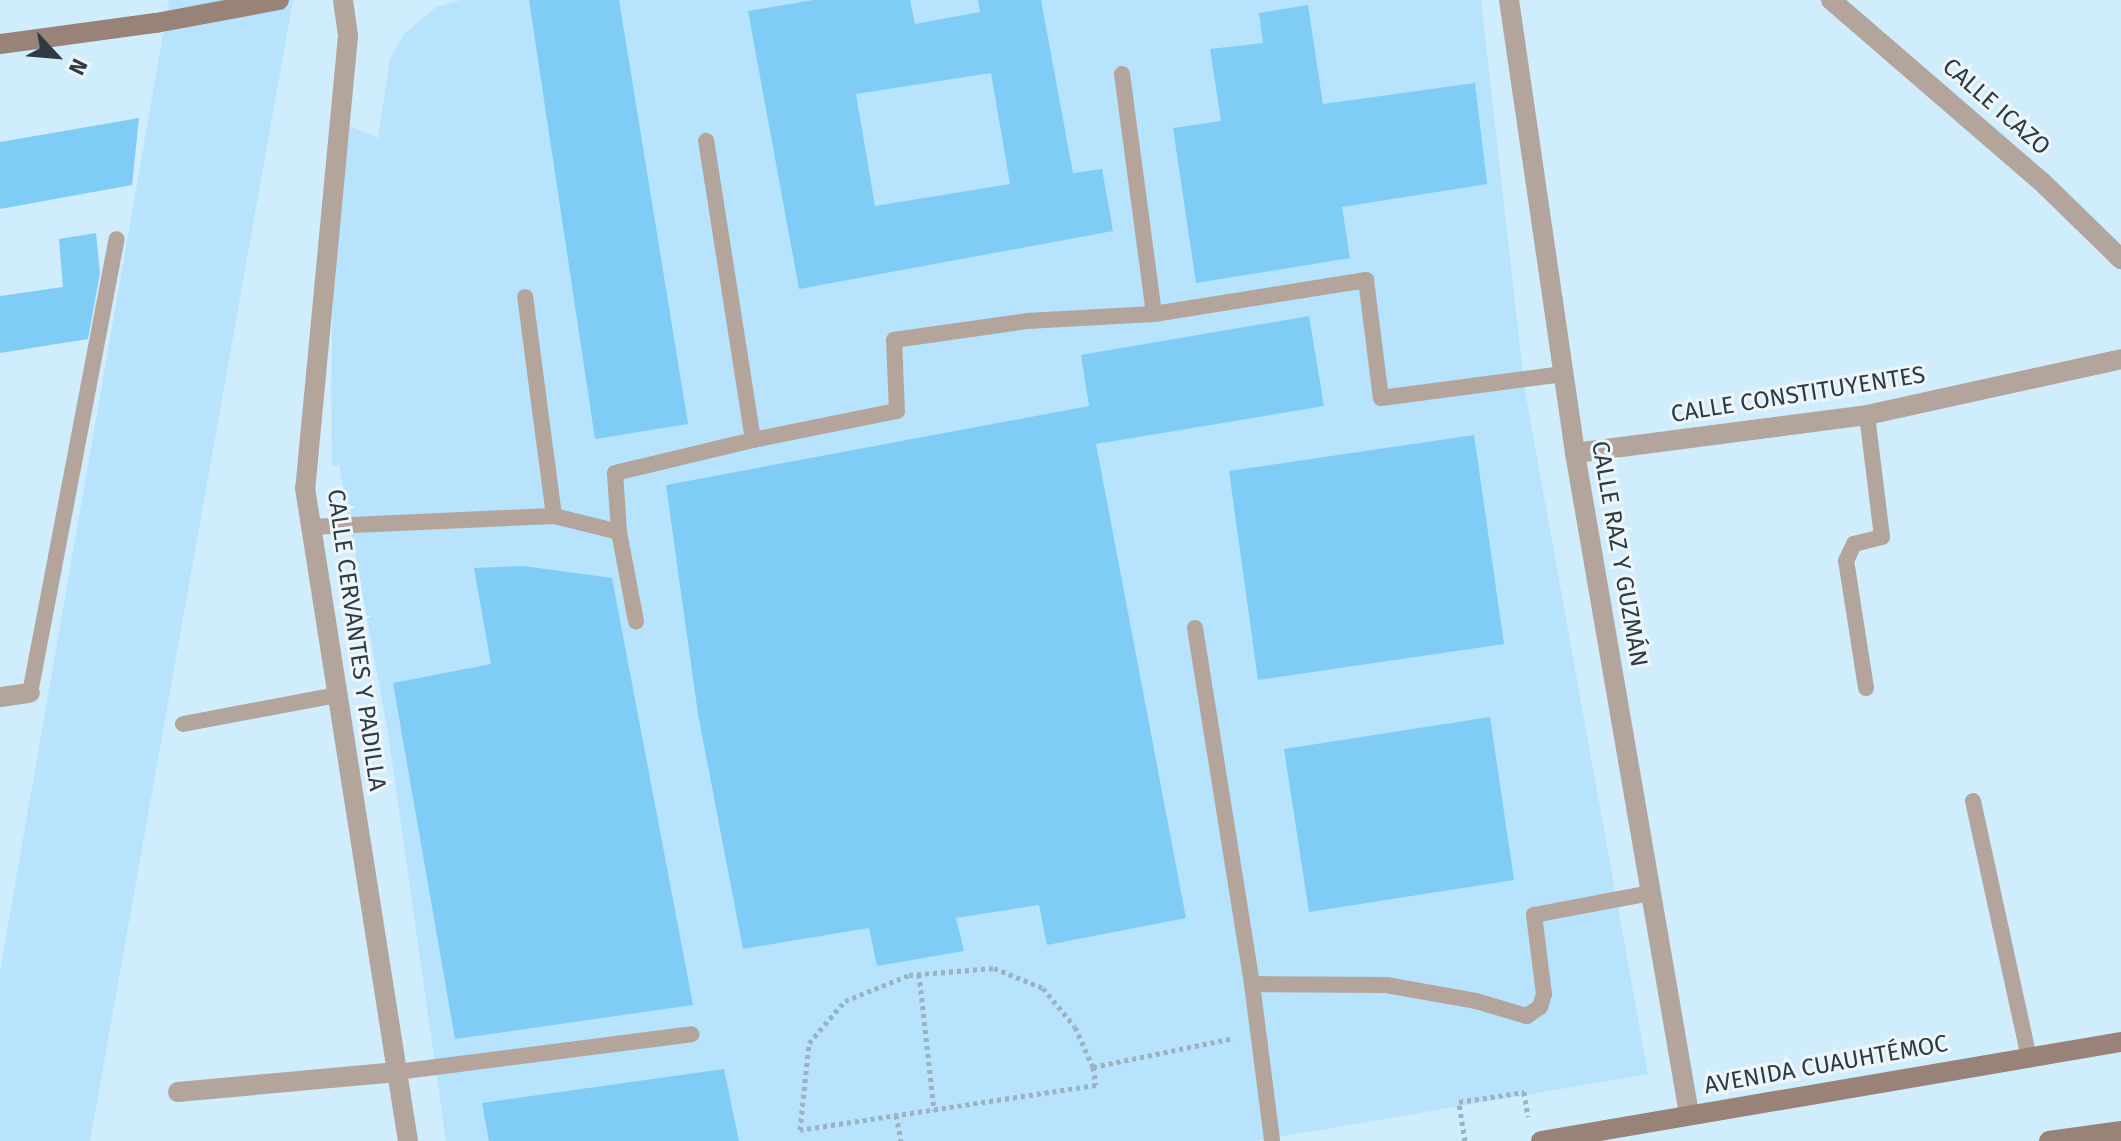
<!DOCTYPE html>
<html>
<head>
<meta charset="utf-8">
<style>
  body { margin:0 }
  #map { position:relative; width:2121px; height:1141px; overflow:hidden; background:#d0edfd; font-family:"Fira Sans",sans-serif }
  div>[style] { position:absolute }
  .built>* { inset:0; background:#b7e3fc }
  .building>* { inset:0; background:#7fcdf7 }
  .path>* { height:5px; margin-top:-2.5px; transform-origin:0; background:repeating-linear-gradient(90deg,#9ab3c0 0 4px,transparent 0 8px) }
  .lane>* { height:16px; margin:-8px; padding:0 8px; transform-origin:8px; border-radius:8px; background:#b3a49c }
  .street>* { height:20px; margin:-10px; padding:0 10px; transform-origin:10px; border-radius:10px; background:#b3a49c }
  .secondary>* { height:20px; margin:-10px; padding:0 10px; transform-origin:10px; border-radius:10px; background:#998378 }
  span { translate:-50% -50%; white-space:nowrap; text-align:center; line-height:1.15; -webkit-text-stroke:6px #eff6fa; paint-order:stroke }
  .street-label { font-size:24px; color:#2d3c44 }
  .north { position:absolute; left:16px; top:16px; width:80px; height:80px; -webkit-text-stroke:6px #eff6fa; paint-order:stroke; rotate:116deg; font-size:22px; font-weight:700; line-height:32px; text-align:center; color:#2d3c44 }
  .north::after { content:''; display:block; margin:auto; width:28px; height:36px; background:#2d3c44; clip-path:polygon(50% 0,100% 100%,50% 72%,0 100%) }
</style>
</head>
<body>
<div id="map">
  <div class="built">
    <div style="clip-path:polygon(169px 0,293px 0,90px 1141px,0 1141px,0 971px)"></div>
    <div style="clip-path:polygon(461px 0,1481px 0,1525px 391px,1648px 1074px,1255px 1141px,446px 1141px,388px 733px,339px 465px,332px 466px,331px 391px,336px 121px,378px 138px,390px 59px,404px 34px,436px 7px)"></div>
  </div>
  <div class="building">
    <div style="clip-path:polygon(529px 0,619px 0,688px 424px,595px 439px)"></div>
    <div style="clip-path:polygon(evenodd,813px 0,910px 0,915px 24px,980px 12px,978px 0,1041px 0,1073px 173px,1102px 169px,1113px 231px,799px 289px,748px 11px,813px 0,991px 73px,1010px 184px,875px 206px,856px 94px,991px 73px)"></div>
    <div style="clip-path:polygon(1308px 5px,1323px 104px,1475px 83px,1487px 184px,1342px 207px,1350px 258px,1196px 283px,1173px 128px,1221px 121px,1210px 49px,1263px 43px,1259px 13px)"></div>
    <div style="clip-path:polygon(139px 118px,132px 185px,0 209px,0 142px)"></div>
    <div style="clip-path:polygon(96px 233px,100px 273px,88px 339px,0 353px,0 296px,63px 287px,59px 239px)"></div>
    <div style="clip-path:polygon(1309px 316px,1324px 406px,1096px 444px,1186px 918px,1047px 945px,1039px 905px,956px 918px,964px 951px,877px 966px,869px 928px,743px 949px,698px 714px,666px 485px,1089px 406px,1081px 355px)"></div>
    <div style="clip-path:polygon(1474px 435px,1504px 644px,1258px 680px,1229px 471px)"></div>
    <div style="clip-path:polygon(523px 566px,612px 578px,693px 1005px,455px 1039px,393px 683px,491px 664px,474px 568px)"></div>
    <div style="clip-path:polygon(1490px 717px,1514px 880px,1309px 912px,1284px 749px)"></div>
    <div style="clip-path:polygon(724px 1069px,739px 1141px,489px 1141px,482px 1103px)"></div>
  </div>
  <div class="path">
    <div style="left:919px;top:974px;width:137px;rotate:83.7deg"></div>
    <div style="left:1093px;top:1067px;width:18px;rotate:81deg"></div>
    <div style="left:1096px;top:1085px;width:299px;rotate:171.4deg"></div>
    <div style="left:800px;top:1130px;width:87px;rotate:-84.1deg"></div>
    <div style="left:809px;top:1043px;width:55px;rotate:-49.4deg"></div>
    <div style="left:845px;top:1001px;width:69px;rotate:-22.1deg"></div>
    <div style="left:909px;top:975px;width:85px;rotate:-4.7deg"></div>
    <div style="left:994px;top:968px;width:53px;rotate:22.2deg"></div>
    <div style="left:1043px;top:988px;width:50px;rotate:50.6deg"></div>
    <div style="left:1075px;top:1027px;width:44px;rotate:65.8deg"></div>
    <div style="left:1093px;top:1067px;width:144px;rotate:-11.6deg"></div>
    <div style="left:896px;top:1115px;width:26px;rotate:79deg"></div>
    <div style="left:1465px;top:1141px;width:39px;rotate:-99deg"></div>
    <div style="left:1459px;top:1102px;width:66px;rotate:-8.7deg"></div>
    <div style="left:1524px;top:1092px;width:25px;rotate:81deg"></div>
  </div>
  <div class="lane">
    <div style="left:1122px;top:74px;width:242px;rotate:82.4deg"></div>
    <div style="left:753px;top:440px;width:147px;rotate:-11.4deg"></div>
    <div style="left:897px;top:411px;width:71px;rotate:-92.4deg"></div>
    <div style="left:894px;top:340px;width:134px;rotate:-8.1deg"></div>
    <div style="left:1027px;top:321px;width:127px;rotate:-3.2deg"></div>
    <div style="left:1154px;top:314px;width:215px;rotate:-9.1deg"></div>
    <div style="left:1366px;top:280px;width:119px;rotate:82.8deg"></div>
    <div style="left:1381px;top:398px;width:184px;rotate:-7.5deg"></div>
    <div style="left:554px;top:516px;width:67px;rotate:13.8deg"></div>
    <div style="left:619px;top:532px;width:59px;rotate:-93.9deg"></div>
    <div style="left:615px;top:473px;width:142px;rotate:-13.4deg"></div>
    <div style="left:753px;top:440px;width:303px;rotate:-98.9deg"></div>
    <div style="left:309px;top:527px;width:245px;rotate:-2.6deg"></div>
    <div style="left:554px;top:516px;width:221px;rotate:-97.5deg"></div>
    <div style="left:619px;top:532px;width:91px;rotate:79.2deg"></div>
    <div style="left:1195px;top:628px;width:361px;rotate:80.9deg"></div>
    <div style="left:1252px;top:984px;width:158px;rotate:82.7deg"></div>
    <div style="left:1866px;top:688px;width:129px;rotate:-98.9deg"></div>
    <div style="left:1846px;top:561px;width:19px;rotate:-65deg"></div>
    <div style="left:1854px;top:544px;width:29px;rotate:-14deg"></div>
    <div style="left:1882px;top:537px;width:123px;rotate:-97deg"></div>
    <div style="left:30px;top:693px;width:462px;rotate:-79.2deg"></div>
    <div style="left:183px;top:724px;width:157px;rotate:-10.7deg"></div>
    <div style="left:1973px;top:801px;width:262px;rotate:77.7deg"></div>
    <div style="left:1252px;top:984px;width:134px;rotate:0.4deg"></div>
    <div style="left:1386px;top:985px;width:91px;rotate:10.1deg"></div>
    <div style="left:1476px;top:1001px;width:53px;rotate:16.4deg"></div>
    <div style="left:1527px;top:1016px;width:16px;rotate:-35deg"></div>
    <div style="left:1540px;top:1007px;width:14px;rotate:-73deg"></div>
    <div style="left:1544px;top:994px;width:80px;rotate:-97.2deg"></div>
    <div style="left:1534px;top:915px;width:118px;rotate:-10.7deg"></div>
    <div style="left:397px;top:1072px;width:297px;rotate:-7.3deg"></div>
  </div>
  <div class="street">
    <div style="left:343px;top:0;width:36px;rotate:82deg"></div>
    <div style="left:348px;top:36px;width:454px;rotate:95.4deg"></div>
    <div style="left:305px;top:488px;width:661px;rotate:81.04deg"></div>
    <div style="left:1509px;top:0;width:458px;rotate:81.7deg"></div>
    <div style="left:1575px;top:453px;width:671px;rotate:80.21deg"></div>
    <div style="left:1831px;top:0;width:277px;rotate:40.8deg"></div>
    <div style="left:2041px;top:181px;width:112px;rotate:44.3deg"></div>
    <div style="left:1575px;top:453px;width:294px;rotate:-7.4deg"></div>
    <div style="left:1867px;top:415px;width:260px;rotate:-12.4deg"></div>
    <div style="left:0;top:697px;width:30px;rotate:-8deg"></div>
    <div style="left:178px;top:1092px;width:220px;rotate:-5.2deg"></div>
  </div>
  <div class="secondary">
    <div style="left:0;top:44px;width:157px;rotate:-7.7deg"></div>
    <div style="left:156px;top:23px;width:125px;rotate:-10.6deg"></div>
    <div style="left:1541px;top:1141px;width:588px;rotate:-9.69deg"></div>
    <div style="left:2049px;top:1141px;width:73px;rotate:-7.9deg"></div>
  </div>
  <div class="street-label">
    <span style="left:1996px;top:107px;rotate:41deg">CALLE ICAZO</span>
    <span style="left:1798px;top:395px;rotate:-9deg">CALLE CONSTITUYENTES</span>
    <span style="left:1619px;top:554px;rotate:80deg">CALLE RAZ Y GUZMÁN</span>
    <span style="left:356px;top:640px;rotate:82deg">CALLE CERVANTES Y PADILLA</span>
    <span style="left:1826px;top:1065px;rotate:-10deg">AVENIDA CUAUHTÉMOC</span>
  </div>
  <div class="north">N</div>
</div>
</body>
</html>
